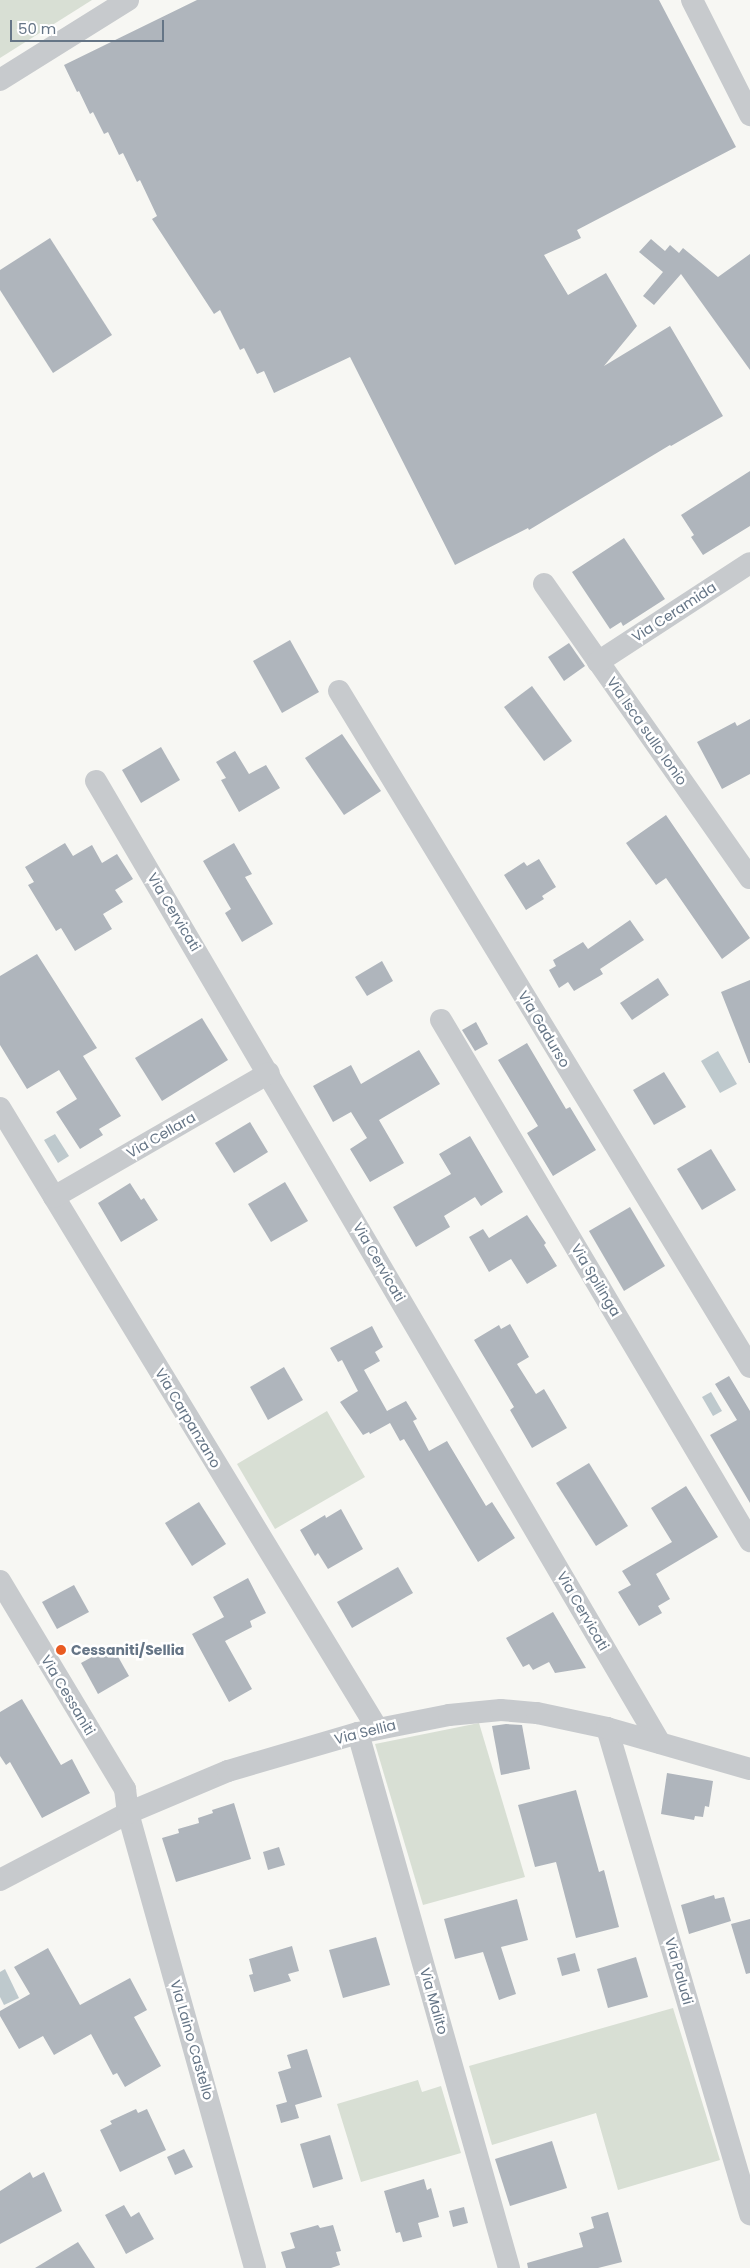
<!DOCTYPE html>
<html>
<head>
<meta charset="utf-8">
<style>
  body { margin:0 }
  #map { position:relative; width:750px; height:2268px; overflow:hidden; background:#f7f7f3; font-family:Poppins,sans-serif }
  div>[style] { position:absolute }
  .green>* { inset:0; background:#d8dfd4 }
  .water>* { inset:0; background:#bec9cd }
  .building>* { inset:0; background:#afb5bc }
  .minor>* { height:22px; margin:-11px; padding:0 11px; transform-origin:11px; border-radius:11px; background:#c7cacd }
  .dots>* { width:14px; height:14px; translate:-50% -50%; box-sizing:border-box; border:2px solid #fff; border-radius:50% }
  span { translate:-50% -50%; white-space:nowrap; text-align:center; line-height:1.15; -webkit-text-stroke:5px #fff; paint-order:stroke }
  .street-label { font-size:14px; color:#657586 }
  .poi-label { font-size:14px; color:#657586; font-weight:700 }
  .left { translate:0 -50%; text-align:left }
  .scale { position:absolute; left:10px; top:20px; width:154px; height:22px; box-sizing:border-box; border:2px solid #657586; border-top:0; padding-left:6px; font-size:15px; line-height:18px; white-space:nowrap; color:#657586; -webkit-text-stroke:4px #fff; paint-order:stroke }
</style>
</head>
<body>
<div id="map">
  <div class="green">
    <div style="clip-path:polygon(0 0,92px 0,0 58px)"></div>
    <div style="clip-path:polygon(327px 1411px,365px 1477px,275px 1529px,237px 1464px)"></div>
    <div style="clip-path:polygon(479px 1723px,525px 1877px,423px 1905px,375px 1744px)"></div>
    <div style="clip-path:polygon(673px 2008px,720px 2160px,618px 2190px,596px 2113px,492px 2145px,469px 2066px)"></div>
    <div style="clip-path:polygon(418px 2080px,422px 2092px,441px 2086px,461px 2153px,361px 2182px,337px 2104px)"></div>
  </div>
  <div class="water">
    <div style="clip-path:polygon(718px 1051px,737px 1084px,720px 1093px,701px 1061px)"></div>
    <div style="clip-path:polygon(55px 1134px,69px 1156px,58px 1163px,44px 1140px)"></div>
    <div style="clip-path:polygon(711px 1392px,722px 1411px,713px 1416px,702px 1397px)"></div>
    <div style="clip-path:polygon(5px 1969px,19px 1998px,4px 2005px,0 1997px,0 1972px)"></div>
  </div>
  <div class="building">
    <div style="clip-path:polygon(197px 0,659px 0,736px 147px,577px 230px,581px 238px,544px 255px,568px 295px,606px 273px,637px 326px,604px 366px,670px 326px,723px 416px,671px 446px,670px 445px,529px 530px,528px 528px,455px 565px,350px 357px,274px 393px,264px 371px,257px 374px,244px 348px,240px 350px,220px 310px,214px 314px,152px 219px,157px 216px,140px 180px,137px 182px,123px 153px,119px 155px,108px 132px,104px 134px,93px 112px,90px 114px,79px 91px,77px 92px,64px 65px)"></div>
    <div style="clip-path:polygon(50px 238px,112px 335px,53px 373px,0 290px,0 270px)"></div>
    <div style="clip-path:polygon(651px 239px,665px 251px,670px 245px,679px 253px,683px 248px,718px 277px,750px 254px,750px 370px,681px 274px,654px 305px,643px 296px,663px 272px,639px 252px)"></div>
    <div style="clip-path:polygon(750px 471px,750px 526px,703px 555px,691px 537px,694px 535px,681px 515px)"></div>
    <div style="clip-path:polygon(624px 538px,665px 599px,623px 626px,621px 622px,610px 629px,572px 572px)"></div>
    <div style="clip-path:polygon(290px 640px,319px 692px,282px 713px,253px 661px)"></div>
    <div style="clip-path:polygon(569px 643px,585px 666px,564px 681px,548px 657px)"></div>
    <div style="clip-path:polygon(532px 686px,572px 741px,544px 761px,504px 707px)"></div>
    <div style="clip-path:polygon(750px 719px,750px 774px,722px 789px,697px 742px,735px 722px,737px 726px)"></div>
    <div style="clip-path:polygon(342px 734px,381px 791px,344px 815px,305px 758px)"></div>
    <div style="clip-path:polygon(161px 747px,180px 780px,141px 803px,122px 770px)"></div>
    <div style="clip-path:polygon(235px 751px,249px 774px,266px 765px,280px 788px,239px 812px,221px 780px,226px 778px,216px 762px)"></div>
    <div style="clip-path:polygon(666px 815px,750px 938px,722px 959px,666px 878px,656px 885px,626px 843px)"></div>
    <div style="clip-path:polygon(65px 843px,73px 856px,92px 845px,102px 863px,117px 854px,133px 879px,115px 890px,123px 902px,103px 914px,112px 929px,75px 951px,61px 928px,56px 931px,28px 885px,34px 882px,25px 867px)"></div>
    <div style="clip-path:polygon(234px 843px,252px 874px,245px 877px,273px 924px,242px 942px,225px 913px,231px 909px,203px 861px)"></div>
    <div style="clip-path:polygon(539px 859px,556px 887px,542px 896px,544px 899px,526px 910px,504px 875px,524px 862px,527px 866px)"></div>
    <div style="clip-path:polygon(630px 920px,644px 940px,600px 969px,603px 974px,574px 991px,568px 982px,559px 988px,549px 970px,556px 966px,553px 960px,583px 942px,588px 949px)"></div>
    <div style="clip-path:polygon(37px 954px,97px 1048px,83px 1056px,121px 1116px,99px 1129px,103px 1135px,80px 1149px,56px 1112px,77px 1099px,59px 1070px,27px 1089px,0 1045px,0 976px)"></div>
    <div style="clip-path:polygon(382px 961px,393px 981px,367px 996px,355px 977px)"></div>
    <div style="clip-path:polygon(658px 978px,669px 995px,632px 1020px,620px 1003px)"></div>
    <div style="clip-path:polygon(750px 980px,750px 1063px,749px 1063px,721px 992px)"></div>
    <div style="clip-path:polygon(202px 1018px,228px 1060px,162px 1101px,135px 1058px)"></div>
    <div style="clip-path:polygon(476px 1022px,488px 1044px,475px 1051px,462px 1030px)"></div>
    <div style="clip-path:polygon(527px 1043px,566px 1109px,570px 1107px,596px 1150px,553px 1176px,527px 1133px,538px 1126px,498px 1060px)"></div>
    <div style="clip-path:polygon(419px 1050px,440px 1084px,379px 1120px,404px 1163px,370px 1182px,350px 1149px,367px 1138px,351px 1112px,333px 1122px,313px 1086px,351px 1065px,361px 1084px)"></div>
    <div style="clip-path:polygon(664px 1072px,686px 1107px,654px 1125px,633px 1090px)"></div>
    <div style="clip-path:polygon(250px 1122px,268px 1152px,234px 1173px,215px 1143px)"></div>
    <div style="clip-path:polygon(470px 1136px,503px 1192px,481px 1206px,475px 1197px,444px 1216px,450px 1227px,416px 1247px,393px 1207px,451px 1174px,439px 1154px)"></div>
    <div style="clip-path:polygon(711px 1149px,736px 1190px,702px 1210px,677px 1169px)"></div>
    <div style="clip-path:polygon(285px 1182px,308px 1221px,271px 1242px,248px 1204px)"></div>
    <div style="clip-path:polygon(130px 1183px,141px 1200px,144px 1198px,158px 1220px,121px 1242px,98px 1203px)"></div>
    <div style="clip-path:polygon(630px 1207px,665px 1266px,624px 1291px,589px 1231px)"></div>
    <div style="clip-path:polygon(527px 1215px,546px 1243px,544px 1245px,557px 1266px,527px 1284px,511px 1259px,489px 1272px,469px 1237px,483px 1229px,489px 1238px)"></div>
    <div style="clip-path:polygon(510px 1324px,529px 1357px,517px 1364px,536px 1394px,544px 1389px,567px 1428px,532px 1448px,510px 1410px,514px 1407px,474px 1340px,499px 1325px,501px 1329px)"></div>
    <div style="clip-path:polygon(372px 1326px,383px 1347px,375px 1352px,380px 1361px,364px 1370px,387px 1411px,406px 1401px,417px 1419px,413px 1421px,429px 1451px,447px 1441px,486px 1506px,492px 1502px,515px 1538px,478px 1562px,404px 1439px,400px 1441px,390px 1423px,370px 1434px,369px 1432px,363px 1435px,340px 1402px,358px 1391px,342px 1360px,338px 1362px,330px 1348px)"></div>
    <div style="clip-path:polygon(284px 1367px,303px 1400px,268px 1420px,250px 1387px)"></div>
    <div style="clip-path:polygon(729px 1376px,750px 1411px,750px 1503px,710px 1435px,737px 1420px,715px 1384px)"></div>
    <div style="clip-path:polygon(589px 1463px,628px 1526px,596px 1546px,556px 1483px)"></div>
    <div style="clip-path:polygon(686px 1486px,718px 1537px,656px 1574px,670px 1599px,658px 1606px,662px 1613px,639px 1626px,618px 1592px,631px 1585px,622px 1571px,672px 1542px,651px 1508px)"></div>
    <div style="clip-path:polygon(199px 1502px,226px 1544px,192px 1566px,165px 1523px)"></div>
    <div style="clip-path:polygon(341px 1509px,363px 1549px,328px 1569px,318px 1553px,315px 1556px,300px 1530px,325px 1515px,326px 1518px)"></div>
    <div style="clip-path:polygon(398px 1567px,413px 1593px,352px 1628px,337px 1602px)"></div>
    <div style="clip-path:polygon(248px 1578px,266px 1613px,250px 1621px,252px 1627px,225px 1641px,252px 1689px,229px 1702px,192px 1634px,224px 1617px,213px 1597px)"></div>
    <div style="clip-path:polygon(74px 1585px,89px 1612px,57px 1629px,42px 1602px)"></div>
    <div style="clip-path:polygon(553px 1612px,586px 1668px,555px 1673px,549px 1662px,533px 1670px,529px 1664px,523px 1667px,506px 1638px)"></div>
    <div style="clip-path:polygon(112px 1646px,129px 1676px,98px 1694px,81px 1663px)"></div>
    <div style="clip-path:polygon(22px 1699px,61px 1765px,72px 1759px,90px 1793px,42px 1818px,10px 1762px,6px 1765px,0 1756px,0 1712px)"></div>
    <div style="clip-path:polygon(506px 1724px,522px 1725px,530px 1769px,501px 1775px,492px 1726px)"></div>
    <div style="clip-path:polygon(667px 1773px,713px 1781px,709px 1807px,705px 1806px,703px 1817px,695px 1816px,694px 1820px,661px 1814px)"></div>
    <div style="clip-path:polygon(576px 1790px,599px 1872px,604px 1870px,619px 1927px,576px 1938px,556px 1862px,535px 1867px,518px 1805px)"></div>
    <div style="clip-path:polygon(234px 1803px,251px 1859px,176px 1882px,162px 1838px,179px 1833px,178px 1829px,199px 1823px,198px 1818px,213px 1813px,212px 1810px)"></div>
    <div style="clip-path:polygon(279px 1847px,285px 1865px,268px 1870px,263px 1852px)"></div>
    <div style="clip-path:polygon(714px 1895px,715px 1899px,724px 1897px,731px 1921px,689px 1934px,681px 1905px)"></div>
    <div style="clip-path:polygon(517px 1899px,528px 1940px,501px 1947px,516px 1994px,499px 2000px,483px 1952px,455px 1959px,444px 1919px)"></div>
    <div style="clip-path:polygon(750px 1919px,750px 1973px,746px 1974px,731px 1924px)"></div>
    <div style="clip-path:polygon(376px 1937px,390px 1985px,343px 1998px,329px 1950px)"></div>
    <div style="clip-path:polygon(292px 1946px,299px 1971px,288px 1974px,291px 1981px,254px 1992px,249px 1975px,253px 1974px,249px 1959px)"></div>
    <div style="clip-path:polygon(48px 1948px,80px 2005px,130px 1978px,147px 2010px,134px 2017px,161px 2066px,125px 2087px,117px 2073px,113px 2075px,91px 2034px,54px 2055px,43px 2036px,19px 2049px,0 2016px,0 2011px,30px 1994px,14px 1967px)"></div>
    <div style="clip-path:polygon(575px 1953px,580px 1971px,562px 1976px,557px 1958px)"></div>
    <div style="clip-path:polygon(636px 1957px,648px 1997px,608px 2008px,597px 1969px)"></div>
    <div style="clip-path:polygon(307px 2049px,322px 2097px,295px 2105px,299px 2118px,281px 2123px,276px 2105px,287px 2102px,278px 2072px,291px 2068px,287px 2055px)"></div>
    <div style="clip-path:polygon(136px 2109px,138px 2113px,147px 2109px,166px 2150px,120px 2172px,100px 2130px,112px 2124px,110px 2121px)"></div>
    <div style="clip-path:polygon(330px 2135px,343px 2179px,313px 2188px,300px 2144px)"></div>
    <div style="clip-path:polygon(552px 2141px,567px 2188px,510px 2206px,495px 2159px)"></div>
    <div style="clip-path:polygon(184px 2149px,193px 2167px,175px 2175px,167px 2157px)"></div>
    <div style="clip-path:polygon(30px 2172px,33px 2178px,44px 2172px,62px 2211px,0 2244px,0 2191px)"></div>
    <div style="clip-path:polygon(424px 2179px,427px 2190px,431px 2188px,439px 2217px,418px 2223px,422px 2237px,403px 2242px,400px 2232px,396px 2233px,384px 2191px)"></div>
    <div style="clip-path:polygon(124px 2205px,131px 2217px,139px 2212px,154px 2239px,126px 2254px,105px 2215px)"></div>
    <div style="clip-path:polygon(464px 2207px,468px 2223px,453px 2227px,449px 2211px)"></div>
    <div style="clip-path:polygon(608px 2212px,622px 2262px,598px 2268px,528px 2268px,527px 2263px,583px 2247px,579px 2233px,594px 2228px,591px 2217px)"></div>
    <div style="clip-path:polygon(318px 2225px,320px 2228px,333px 2225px,341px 2251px,336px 2252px,340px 2265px,331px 2268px,286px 2268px,281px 2252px,295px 2248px,290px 2233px)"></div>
    <div style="clip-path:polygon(78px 2242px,95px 2268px,35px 2268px)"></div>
  </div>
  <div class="minor">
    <div style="left:692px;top:0;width:129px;rotate:63.2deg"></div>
    <div style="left:0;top:80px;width:151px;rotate:-32deg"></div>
    <div style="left:544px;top:584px;width:359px;rotate:55deg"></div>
    <div style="left:598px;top:662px;width:181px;rotate:-33.1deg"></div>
    <div style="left:339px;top:691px;width:791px;rotate:58.7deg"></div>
    <div style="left:96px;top:781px;width:1115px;rotate:59.62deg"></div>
    <div style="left:441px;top:1020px;width:606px;rotate:59.33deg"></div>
    <div style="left:0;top:1108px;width:726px;rotate:58.7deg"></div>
    <div style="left:54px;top:1197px;width:248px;rotate:-30deg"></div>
    <div style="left:0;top:1581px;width:243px;rotate:59deg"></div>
    <div style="left:125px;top:1789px;width:24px;rotate:83deg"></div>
    <div style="left:128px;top:1813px;width:472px;rotate:74.4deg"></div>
    <div style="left:607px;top:1728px;width:507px;rotate:73.6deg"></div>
    <div style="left:358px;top:1733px;width:556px;rotate:74.24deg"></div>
    <div style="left:0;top:1880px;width:144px;rotate:-27.6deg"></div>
    <div style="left:128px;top:1813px;width:108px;rotate:-22.8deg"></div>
    <div style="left:228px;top:1771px;width:135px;rotate:-16.3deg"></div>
    <div style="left:358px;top:1733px;width:93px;rotate:-11.2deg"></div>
    <div style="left:449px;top:1715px;width:52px;rotate:-5.5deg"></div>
    <div style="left:501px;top:1710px;width:36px;rotate:5deg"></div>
    <div style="left:537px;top:1713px;width:72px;rotate:12.1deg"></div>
    <div style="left:607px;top:1728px;width:149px;rotate:16deg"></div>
  </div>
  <div class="dots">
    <div style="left:61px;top:1650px;background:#e95b21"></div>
  </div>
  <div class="street-label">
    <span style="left:674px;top:612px;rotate:-33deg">Via Ceramida</span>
    <span style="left:647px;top:731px;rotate:55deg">Via Isca sullo Ionio</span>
    <span style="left:174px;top:912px;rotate:59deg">Via Cervicati</span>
    <span style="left:544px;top:1029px;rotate:59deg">Via Gadurso</span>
    <span style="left:161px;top:1135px;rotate:-30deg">Via Cellara</span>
    <span style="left:379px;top:1262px;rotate:60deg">Via Cervicati</span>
    <span style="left:596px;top:1280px;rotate:59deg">Via Spilinga</span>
    <span style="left:188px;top:1418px;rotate:59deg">Via Carpanzano</span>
    <span style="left:583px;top:1611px;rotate:60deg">Via Cervicati</span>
    <span style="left:68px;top:1695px;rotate:59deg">Via Cessaniti</span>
    <span style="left:365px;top:1732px;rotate:-14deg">Via Sellia</span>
    <span style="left:679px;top:1971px;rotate:74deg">Via Paludi</span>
    <span style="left:434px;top:2001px;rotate:74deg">Via Malito</span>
    <span style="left:192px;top:2040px;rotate:74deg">Via Laino Castello</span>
  </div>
  <div class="poi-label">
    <span class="left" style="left:71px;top:1650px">Cessaniti/Sellia</span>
  </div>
  <div class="scale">50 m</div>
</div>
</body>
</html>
